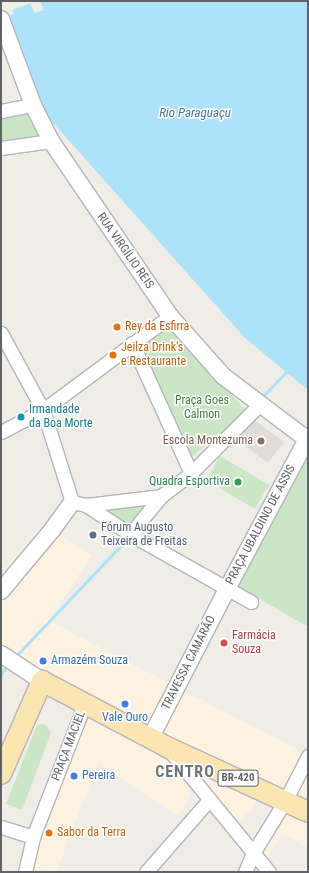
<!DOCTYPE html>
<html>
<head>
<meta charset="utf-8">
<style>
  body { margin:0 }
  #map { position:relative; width:309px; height:873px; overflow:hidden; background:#f0ede7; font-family:"Roboto Condensed",sans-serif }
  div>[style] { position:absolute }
  .commercial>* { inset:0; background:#fdf2e0 }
  .education>* { inset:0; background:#e0dcd6 }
  .green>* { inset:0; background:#cae6c5 }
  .water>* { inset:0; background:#ace3fb }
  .pier>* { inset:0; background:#f0ede7 }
  .stream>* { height:3px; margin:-1.5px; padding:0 1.5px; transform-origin:1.5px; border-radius:1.5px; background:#ace3fb }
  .roads { filter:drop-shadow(1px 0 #b2b5b9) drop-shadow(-1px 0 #b2b5b9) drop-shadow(0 1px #b2b5b9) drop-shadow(0 -1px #b2b5b9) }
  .minor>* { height:13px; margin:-6.5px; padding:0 6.5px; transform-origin:6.5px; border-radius:6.5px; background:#fff }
  .tertiary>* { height:16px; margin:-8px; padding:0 8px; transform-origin:8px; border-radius:8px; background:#fff }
  .primary>* { height:20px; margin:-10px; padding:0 10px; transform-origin:10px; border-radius:10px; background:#fbe6b1 }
  .dots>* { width:11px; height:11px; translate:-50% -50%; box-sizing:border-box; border:2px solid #fff; border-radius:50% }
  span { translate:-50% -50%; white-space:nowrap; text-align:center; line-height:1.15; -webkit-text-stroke:3px #fff; paint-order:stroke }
  .shield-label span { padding:1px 3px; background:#fff; border:1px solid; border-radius:3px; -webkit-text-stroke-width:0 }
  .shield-label { font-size:11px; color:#5f6367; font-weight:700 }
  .street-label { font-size:12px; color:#5f6367 }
  .food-label { font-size:12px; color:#c56008 }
  .left { translate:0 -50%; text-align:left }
  .park-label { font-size:12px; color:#408339 }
  .culture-label { font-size:12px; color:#0d838f }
  .education-label { font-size:12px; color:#785e54 }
  .right { translate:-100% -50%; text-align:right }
  .leisure-label { font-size:12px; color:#27864d }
  .service-label { font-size:12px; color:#4e5e75 }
  .health-label { font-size:12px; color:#be3a42 }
  .shop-label { font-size:12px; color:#366cbe }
  .water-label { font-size:13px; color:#427a9c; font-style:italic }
  .district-label { font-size:16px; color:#707579; font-weight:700; letter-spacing:1px }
  .frame { position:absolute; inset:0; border:2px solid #5f6367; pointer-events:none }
</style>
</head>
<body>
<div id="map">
  <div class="commercial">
    <div style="clip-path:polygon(43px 523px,91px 555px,49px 621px,308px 755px,308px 804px,195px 752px,41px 674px,1px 648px,1px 573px)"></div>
    <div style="clip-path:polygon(87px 716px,138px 740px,175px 768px,191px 793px,178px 815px,98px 763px,56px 872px,30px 869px,42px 829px)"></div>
    <div style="clip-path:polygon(209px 765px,261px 795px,237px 826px,199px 784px,200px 776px)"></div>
    <div style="clip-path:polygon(284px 811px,308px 821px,308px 847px,282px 834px,266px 861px,263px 849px)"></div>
  </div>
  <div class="education">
    <div style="clip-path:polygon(254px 420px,284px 442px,268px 463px,238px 441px)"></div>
  </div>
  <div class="green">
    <div style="clip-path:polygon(40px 109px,56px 142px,1px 150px,1px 116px)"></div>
    <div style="clip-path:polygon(170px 326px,247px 412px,190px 458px,139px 347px)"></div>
    <div style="clip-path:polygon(299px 452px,308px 458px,308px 627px,229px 581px)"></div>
    <div style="clip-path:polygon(220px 456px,269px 485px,255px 509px,206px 480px)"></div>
    <div style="clip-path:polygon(148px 503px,128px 525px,99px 506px)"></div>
    <div style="clip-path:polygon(41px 724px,46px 725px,51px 733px,22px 810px,6px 804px,37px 725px)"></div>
  </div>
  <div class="water">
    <div style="clip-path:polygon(3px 1px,308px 1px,308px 390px,245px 338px,46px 115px)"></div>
  </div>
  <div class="pier">
    <div style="clip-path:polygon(1px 1px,40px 1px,44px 10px,35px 13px,30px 3px,12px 10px,14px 14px,7px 17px)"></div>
  </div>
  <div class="stream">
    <div style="left:261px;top:398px;width:36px;rotate:-46deg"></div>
    <div style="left:14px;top:658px;width:167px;rotate:-46.5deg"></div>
    <div style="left:1px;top:675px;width:13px;rotate:-61deg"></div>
  </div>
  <div class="roads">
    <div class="minor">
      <div style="left:1px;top:111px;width:33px;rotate:-11deg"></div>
      <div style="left:1px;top:148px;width:50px;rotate:-8deg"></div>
      <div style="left:1px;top:333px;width:88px;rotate:61.4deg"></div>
      <div style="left:43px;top:410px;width:96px;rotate:72.5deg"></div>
      <div style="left:72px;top:502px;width:14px;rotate:12deg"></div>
      <div style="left:86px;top:505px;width:53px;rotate:33.4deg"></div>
      <div style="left:130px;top:534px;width:139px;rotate:29.3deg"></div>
      <div style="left:132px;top:343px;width:143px;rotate:65.6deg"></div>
      <div style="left:1px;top:432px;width:47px;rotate:-27.6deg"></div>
      <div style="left:43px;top:410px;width:158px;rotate:-36.5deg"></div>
      <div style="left:86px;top:505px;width:76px;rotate:-6.8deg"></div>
      <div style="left:130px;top:534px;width:49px;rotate:-50.8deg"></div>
      <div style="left:161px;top:496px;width:38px;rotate:-37deg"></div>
      <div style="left:191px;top:473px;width:96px;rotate:-45deg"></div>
      <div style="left:170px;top:751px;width:156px;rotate:50.7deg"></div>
      <div style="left:1px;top:827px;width:34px;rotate:17deg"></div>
      <div style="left:25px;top:872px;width:36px;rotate:-77deg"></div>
      <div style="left:33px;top:837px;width:144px;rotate:-68.8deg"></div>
      <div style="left:146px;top:872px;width:94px;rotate:-48.9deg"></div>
      <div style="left:245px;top:872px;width:21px;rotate:-67deg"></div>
      <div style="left:253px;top:853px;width:61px;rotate:-58.4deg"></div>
      <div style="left:285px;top:801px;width:51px;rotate:-62.9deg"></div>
    </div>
    <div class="tertiary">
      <div style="left:1px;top:19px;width:92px;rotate:69.6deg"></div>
      <div style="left:33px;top:105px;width:40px;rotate:63.4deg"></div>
      <div style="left:51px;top:141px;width:212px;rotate:55.8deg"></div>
      <div style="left:170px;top:316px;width:80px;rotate:48.5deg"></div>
      <div style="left:223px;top:376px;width:106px;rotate:37deg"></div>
      <div style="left:1px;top:591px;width:80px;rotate:-50.1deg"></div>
      <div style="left:52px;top:530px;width:34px;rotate:-54deg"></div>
      <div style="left:1px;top:654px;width:49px;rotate:33.4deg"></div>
      <div style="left:151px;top:737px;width:166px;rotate:-62.8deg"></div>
      <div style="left:227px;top:589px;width:170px;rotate:-61.9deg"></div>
    </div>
    <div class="primary">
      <div style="left:1px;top:774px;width:102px;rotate:-66.2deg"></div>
      <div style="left:42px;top:681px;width:141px;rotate:27.8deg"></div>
      <div style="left:167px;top:747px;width:155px;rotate:24.7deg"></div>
    </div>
  </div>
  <div class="dots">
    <div style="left:117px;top:327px;background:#e8710a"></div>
    <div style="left:113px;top:355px;background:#e8710a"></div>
    <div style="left:21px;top:417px;background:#0f9aa8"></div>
    <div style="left:261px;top:441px;background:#8d6e63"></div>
    <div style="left:238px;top:482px;background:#2e9e5b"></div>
    <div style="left:93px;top:535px;background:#5c6f8a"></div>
    <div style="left:224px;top:643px;background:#e0444e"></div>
    <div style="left:43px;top:661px;background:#3f7fe0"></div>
    <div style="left:125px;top:704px;background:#3f7fe0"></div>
    <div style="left:74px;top:776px;background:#3f7fe0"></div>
    <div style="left:49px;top:833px;background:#e8710a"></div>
  </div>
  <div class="shield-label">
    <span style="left:238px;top:778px">BR-420</span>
  </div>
  <div class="street-label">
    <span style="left:125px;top:251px;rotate:55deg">RUA VIRGÍLIO REIS</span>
    <span style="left:261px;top:525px;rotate:-62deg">PRAÇA UBALDINO DE ASSIS</span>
    <span style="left:189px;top:663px;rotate:-63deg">TRAVESSA CAMARÃO</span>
    <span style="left:69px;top:746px;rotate:-69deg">PRAÇA MACIEL</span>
  </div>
  <div class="food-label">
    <span class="left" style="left:125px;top:327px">Rey da Esfirra</span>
    <span class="left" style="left:121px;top:355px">Jeilza Drink's<br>e Restaurante</span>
    <span class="left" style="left:57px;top:833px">Sabor da Terra</span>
  </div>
  <div class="park-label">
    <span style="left:202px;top:408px">Praça Goes<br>Calmon</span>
  </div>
  <div class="culture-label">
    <span class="left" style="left:29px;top:417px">Irmandade<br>da Boa Morte</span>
  </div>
  <div class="education-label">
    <span class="right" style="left:253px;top:441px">Escola Montezuma</span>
  </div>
  <div class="leisure-label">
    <span class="right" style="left:230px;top:482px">Quadra Esportiva</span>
  </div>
  <div class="service-label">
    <span class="left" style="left:101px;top:535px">Fórum Augusto<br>Teixeira de Freitas</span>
  </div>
  <div class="health-label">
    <span class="left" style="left:232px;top:643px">Farmácia<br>Souza</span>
  </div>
  <div class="shop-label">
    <span class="left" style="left:51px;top:661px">Armazém Souza</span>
    <span style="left:125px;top:718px">Vale Ouro</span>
    <span class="left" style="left:82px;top:776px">Pereira</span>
  </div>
  <div class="water-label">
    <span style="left:195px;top:113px">Rio Paraguaçu</span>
  </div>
  <div class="district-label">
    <span style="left:185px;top:772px">CENTRO</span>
  </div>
  <div class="frame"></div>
</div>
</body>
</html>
